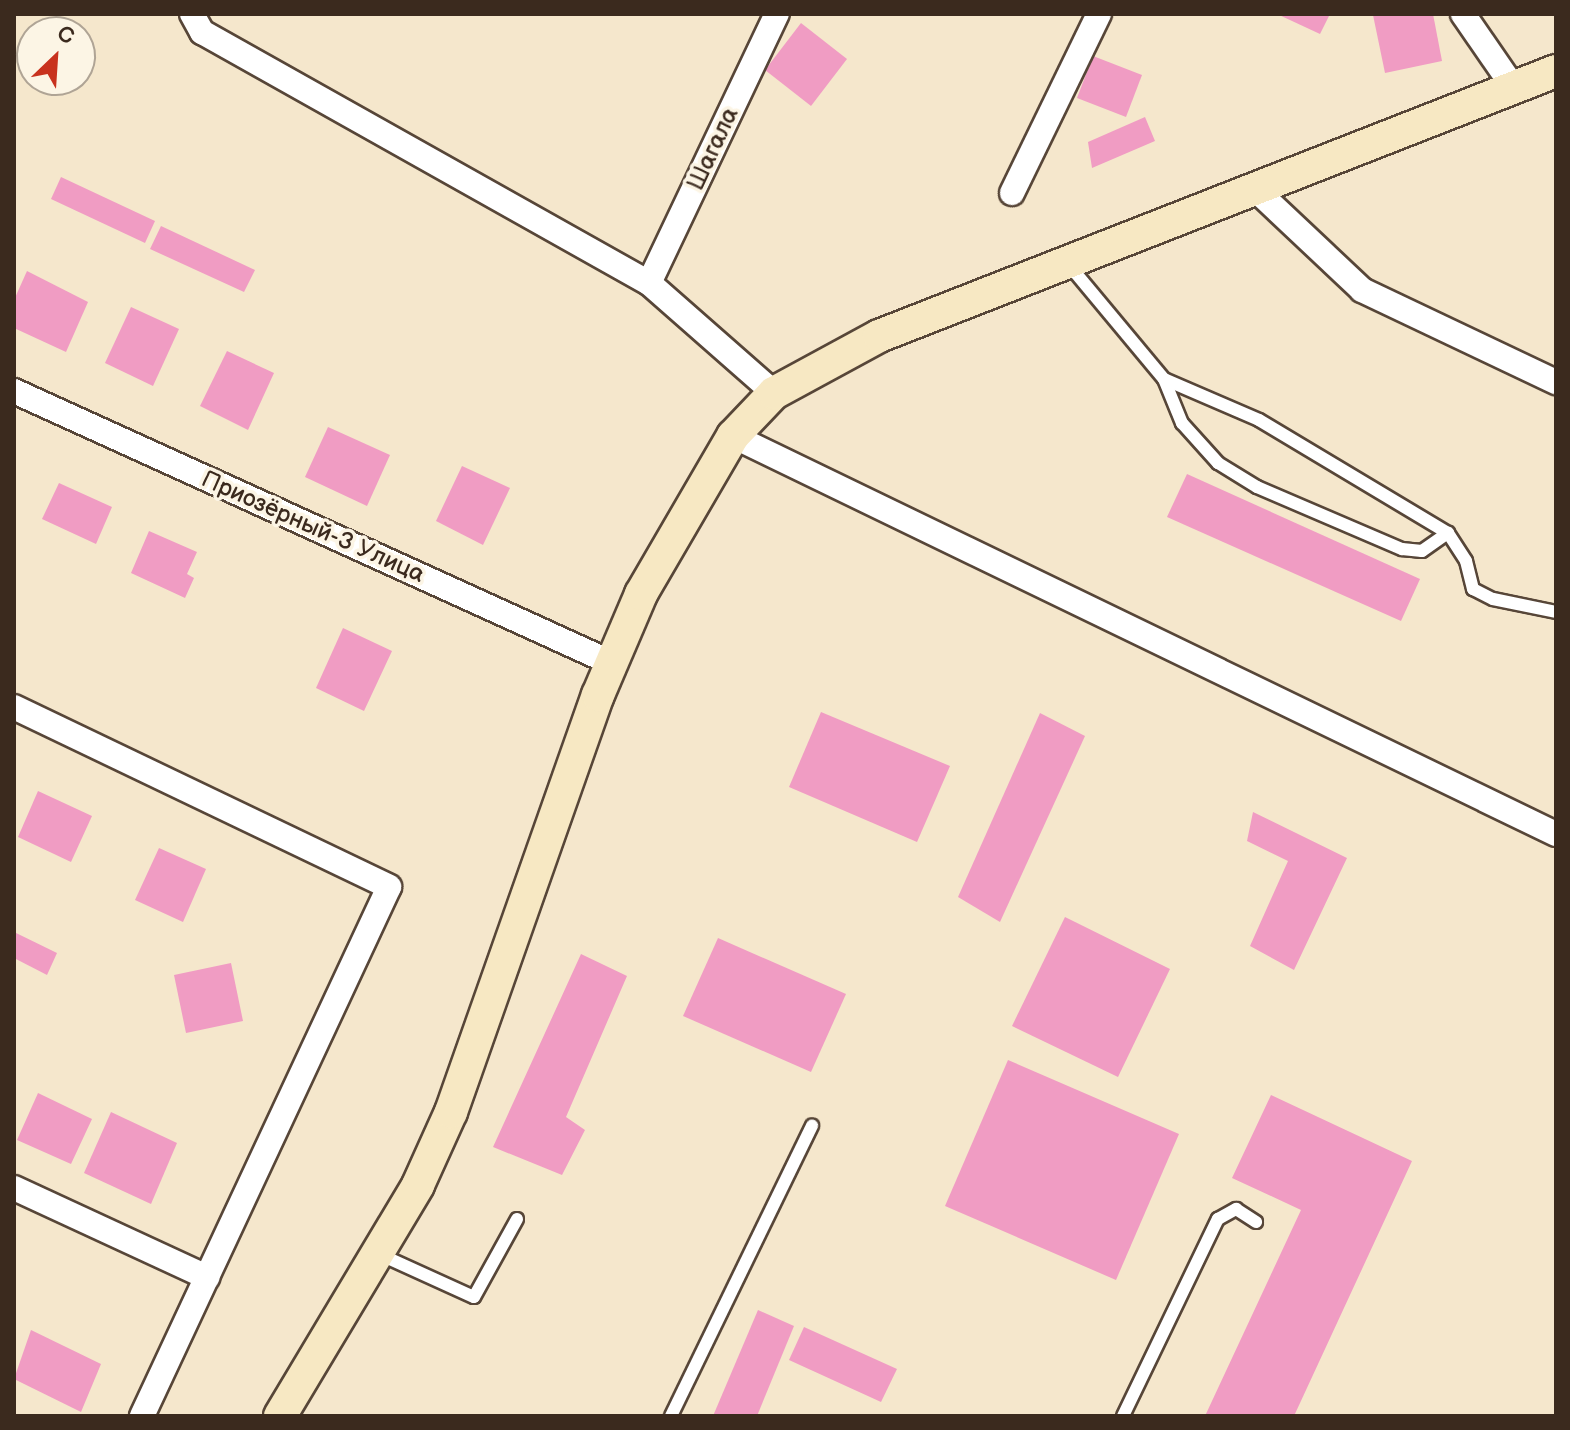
<!DOCTYPE html>
<html>
<head>
<meta charset="utf-8">
<style>
  body { margin:0 }
  #map { position:relative; width:1570px; height:1430px; overflow:hidden; background:#f5e7cc; font-family:"Balsamiq Sans",sans-serif }
  div>[style] { position:absolute }
  .building>* { inset:0; background:#f09cc3 }
  .roads { filter:drop-shadow(2px 0 #574638) drop-shadow(-2px 0 #574638) drop-shadow(0 2px #574638) drop-shadow(0 -2px #574638) }
  .lane>* { height:12px; margin:-6px; padding:0 6px; transform-origin:6px; border-radius:6px; background:#fff }
  .street>* { height:24px; margin:-12px; padding:0 12px; transform-origin:12px; border-radius:12px; background:#fff }
  .secondary>* { height:32px; margin:-16px; padding:0 16px; transform-origin:16px; border-radius:16px; background:#f7e8c3 }
  span { translate:-50% -50%; white-space:nowrap; text-align:center; line-height:1.15; -webkit-text-stroke:7px #fcf5e5; paint-order:stroke }
  .street-label { font-size:24px; color:#3b2a1e }
  .frame { position:absolute; inset:0; border:16px solid #3b2a1e; pointer-events:none }
  .north { position:absolute; left:16px; top:16px; width:80px; height:80px; box-sizing:border-box; background:#fcf5e5; border:2px solid #afa495; border-radius:50%; rotate:25deg; font-size:22px; font-weight:700; line-height:32px; text-align:center; color:#3b2a1e }
  .north::after { content:''; display:block; margin:auto; width:28px; height:36px; background:#c8321e; clip-path:polygon(50% 0,100% 100%,50% 72%,0 100%) }
</style>
</head>
<body>
<div id="map">
  <div class="building">
    <div style="clip-path:polygon(1277px 14px,1330px 14px,1320px 34px)"></div>
    <div style="clip-path:polygon(1433px 14px,1442px 61px,1385px 73px,1373px 15px)"></div>
    <div style="clip-path:polygon(801px 23px,847px 59px,811px 106px,765px 70px)"></div>
    <div style="clip-path:polygon(1093px 56px,1142px 75px,1126px 117px,1077px 98px)"></div>
    <div style="clip-path:polygon(1145px 117px,1155px 141px,1092px 168px,1088px 142px)"></div>
    <div style="clip-path:polygon(61px 177px,155px 221px,145px 243px,51px 199px)"></div>
    <div style="clip-path:polygon(161px 226px,255px 270px,244px 292px,150px 249px)"></div>
    <div style="clip-path:polygon(27px 271px,88px 302px,66px 352px,14px 328px,14px 300px)"></div>
    <div style="clip-path:polygon(131px 307px,179px 329px,153px 386px,105px 363px)"></div>
    <div style="clip-path:polygon(227px 351px,274px 373px,248px 430px,200px 406px)"></div>
    <div style="clip-path:polygon(328px 427px,390px 455px,367px 506px,305px 477px)"></div>
    <div style="clip-path:polygon(462px 466px,510px 488px,483px 545px,436px 521px)"></div>
    <div style="clip-path:polygon(1187px 474px,1420px 579px,1401px 621px,1167px 517px)"></div>
    <div style="clip-path:polygon(59px 483px,112px 507px,96px 544px,42px 519px)"></div>
    <div style="clip-path:polygon(149px 531px,197px 552px,187px 574px,194px 578px,185px 598px,131px 573px)"></div>
    <div style="clip-path:polygon(343px 628px,392px 651px,364px 711px,316px 688px)"></div>
    <div style="clip-path:polygon(821px 712px,950px 766px,917px 842px,789px 787px)"></div>
    <div style="clip-path:polygon(1040px 713px,1085px 736px,1000px 922px,958px 897px)"></div>
    <div style="clip-path:polygon(38px 791px,92px 816px,71px 862px,18px 837px)"></div>
    <div style="clip-path:polygon(1253px 812px,1347px 858px,1294px 970px,1250px 946px,1288px 861px,1247px 841px)"></div>
    <div style="clip-path:polygon(159px 848px,206px 869px,183px 922px,135px 900px)"></div>
    <div style="clip-path:polygon(1065px 917px,1170px 969px,1118px 1077px,1012px 1026px)"></div>
    <div style="clip-path:polygon(14px 932px,57px 953px,47px 975px,14px 958px)"></div>
    <div style="clip-path:polygon(718px 938px,846px 994px,811px 1072px,683px 1016px)"></div>
    <div style="clip-path:polygon(581px 954px,627px 976px,566px 1117px,585px 1130px,562px 1175px,493px 1147px)"></div>
    <div style="clip-path:polygon(231px 963px,243px 1021px,186px 1033px,174px 975px)"></div>
    <div style="clip-path:polygon(1008px 1060px,1179px 1134px,1116px 1280px,945px 1206px)"></div>
    <div style="clip-path:polygon(38px 1093px,92px 1119px,71px 1164px,17px 1140px)"></div>
    <div style="clip-path:polygon(1271px 1095px,1412px 1161px,1294px 1416px,1205px 1416px,1301px 1210px,1232px 1178px)"></div>
    <div style="clip-path:polygon(111px 1112px,177px 1143px,151px 1204px,84px 1173px)"></div>
    <div style="clip-path:polygon(758px 1310px,794px 1326px,757px 1416px,713px 1416px)"></div>
    <div style="clip-path:polygon(804px 1327px,897px 1369px,881px 1402px,789px 1360px)"></div>
    <div style="clip-path:polygon(31px 1330px,101px 1364px,81px 1412px,14px 1379px)"></div>
  </div>
  <div class="roads">
    <div class="lane">
      <div style="left:1069px;top:265px;width:148px;rotate:50.2deg"></div>
      <div style="left:1164px;top:379px;width:103px;rotate:23.3deg"></div>
      <div style="left:1259px;top:420px;width:220px;rotate:30.9deg"></div>
      <div style="left:1448px;top:533px;width:33px;rotate:57deg"></div>
      <div style="left:1466px;top:561px;width:29px;rotate:76deg"></div>
      <div style="left:1473px;top:589px;width:22px;rotate:27deg"></div>
      <div style="left:1493px;top:599px;width:64px;rotate:11.7deg"></div>
      <div style="left:1164px;top:379px;width:48px;rotate:67.8deg"></div>
      <div style="left:1182px;top:423px;width:54px;rotate:48deg"></div>
      <div style="left:1218px;top:463px;width:46px;rotate:31.6deg"></div>
      <div style="left:1257px;top:487px;width:158px;rotate:23.2deg"></div>
      <div style="left:1402px;top:549px;width:20px;rotate:6deg"></div>
      <div style="left:1422px;top:551px;width:32px;rotate:-35deg"></div>
      <div style="left:379px;top:1254px;width:104px;rotate:24.4deg"></div>
      <div style="left:474px;top:1297px;width:89px;rotate:-61.1deg"></div>
      <div style="left:671px;top:1416px;width:323px;rotate:-64.1deg"></div>
      <div style="left:1123px;top:1416px;width:219px;rotate:-64.3deg"></div>
      <div style="left:1218px;top:1219px;width:21px;rotate:-29deg"></div>
      <div style="left:1236px;top:1209px;width:24px;rotate:33deg"></div>
    </div>
    <div class="street">
      <div style="left:192px;top:14px;width:21px;rotate:61deg"></div>
      <div style="left:202px;top:32px;width:513px;rotate:29.32deg"></div>
      <div style="left:649px;top:283px;width:167px;rotate:41.3deg"></div>
      <div style="left:1463px;top:14px;width:90px;rotate:55.4deg"></div>
      <div style="left:1255px;top:189px;width:147px;rotate:43.3deg"></div>
      <div style="left:1362px;top:290px;width:215px;rotate:25.4deg"></div>
      <div style="left:1012px;top:193px;width:199px;rotate:-64.1deg"></div>
      <div style="left:649px;top:283px;width:298px;rotate:-64.6deg"></div>
      <div style="left:14px;top:391px;width:657px;rotate:24.46deg"></div>
      <div style="left:733px;top:436px;width:914px;rotate:25.81deg"></div>
      <div style="left:14px;top:707px;width:416px;rotate:25.6deg"></div>
      <div style="left:389px;top:887px;width:584px;rotate:115.03deg"></div>
      <div style="left:14px;top:1188px;width:213px;rotate:24.8deg"></div>
    </div>
    <div class="secondary">
      <div style="left:280px;top:1416px;width:269px;rotate:-59.1deg"></div>
      <div style="left:418px;top:1185px;width:80px;rotate:-65.7deg"></div>
      <div style="left:451px;top:1112px;width:442px;rotate:-70.6deg"></div>
      <div style="left:598px;top:695px;width:110px;rotate:-66.9deg"></div>
      <div style="left:641px;top:594px;width:183px;rotate:-59.8deg"></div>
      <div style="left:733px;top:436px;width:59px;rotate:-46.4deg"></div>
      <div style="left:774px;top:393px;width:119px;rotate:-28.5deg"></div>
      <div style="left:879px;top:336px;width:727px;rotate:-21.38deg"></div>
    </div>
  </div>
  <div class="street-label">
    <span style="left:713px;top:149px;rotate:-65deg">Шагала</span>
    <span style="left:313px;top:527px;rotate:24deg">Приозёрный-3 Улица</span>
  </div>
  <div class="frame"></div>
  <div class="north">С</div>
</div>
</body>
</html>
